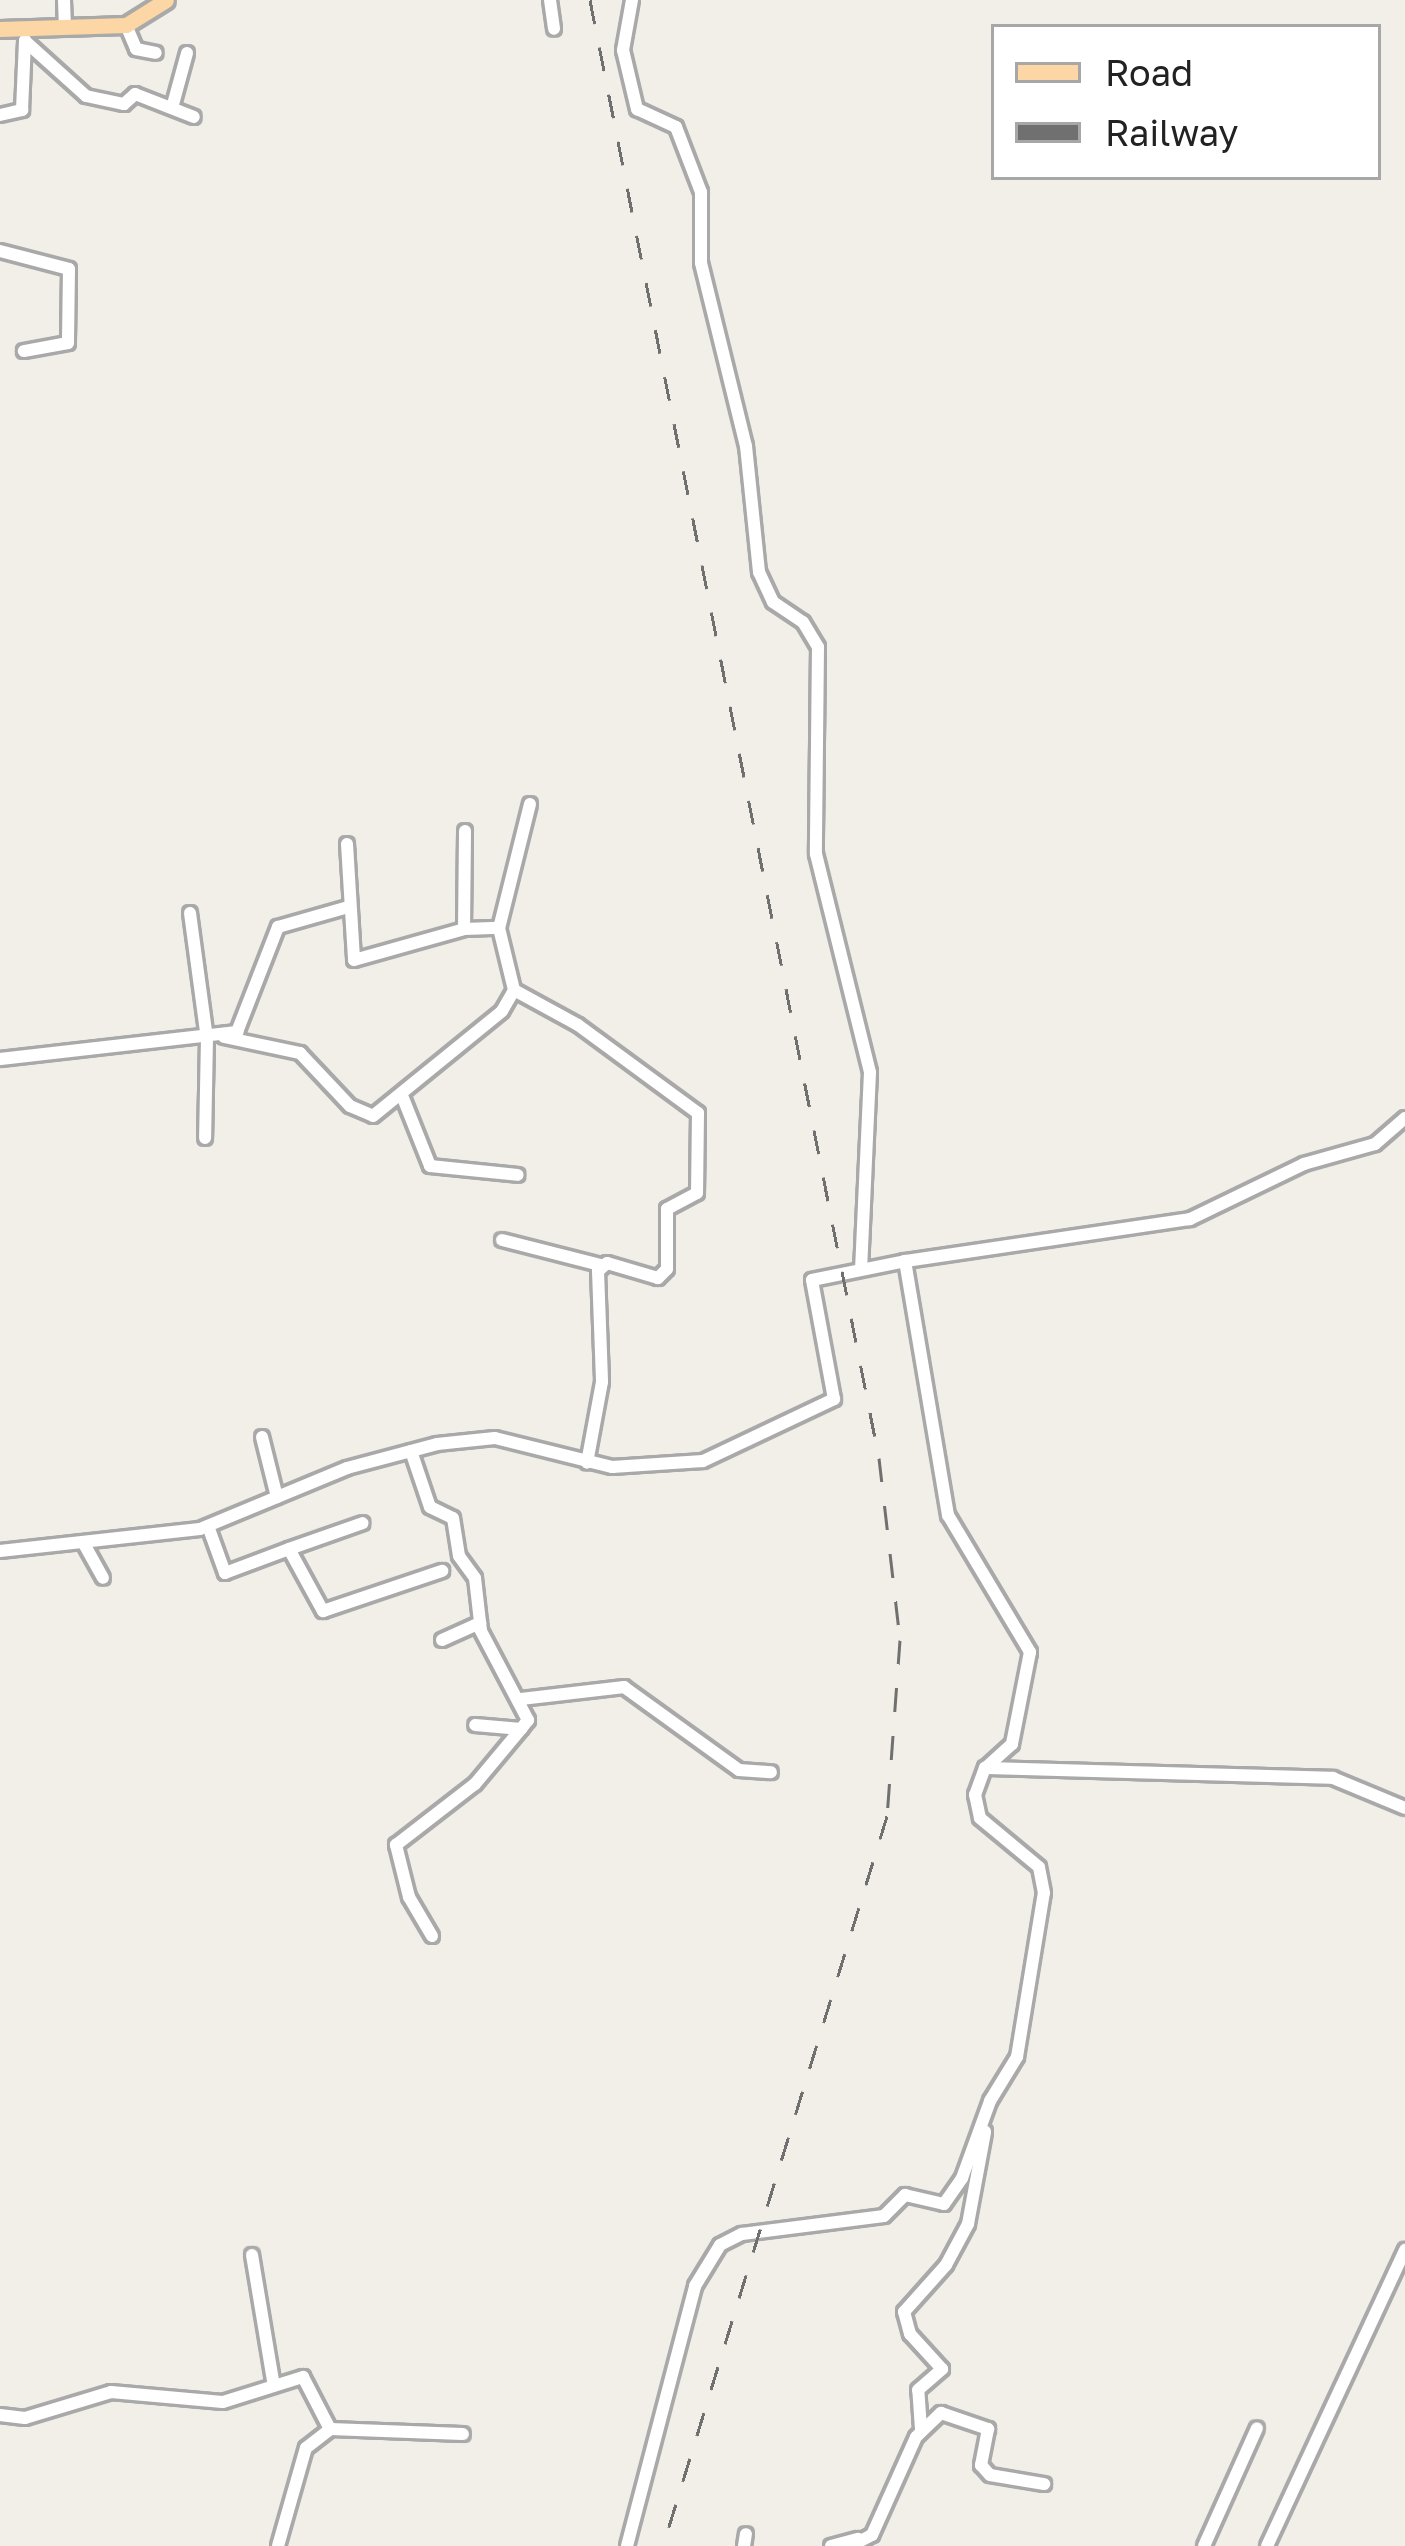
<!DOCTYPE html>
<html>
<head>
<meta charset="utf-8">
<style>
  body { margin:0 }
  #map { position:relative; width:1405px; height:2546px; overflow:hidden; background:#f2efe9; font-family:"Golos Text",sans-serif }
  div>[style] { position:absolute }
  .roads { filter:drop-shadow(3px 0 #a9a9a9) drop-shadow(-3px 0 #a9a9a9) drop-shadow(0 3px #a9a9a9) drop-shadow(0 -3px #a9a9a9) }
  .minor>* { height:12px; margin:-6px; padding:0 6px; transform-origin:6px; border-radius:6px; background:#fff }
  .major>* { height:15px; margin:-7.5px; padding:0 7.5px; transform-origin:7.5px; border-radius:7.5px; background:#fcd6a4 }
  .rail>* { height:3px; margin-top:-1.5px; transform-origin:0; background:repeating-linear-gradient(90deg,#707070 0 24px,transparent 0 48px) }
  span { translate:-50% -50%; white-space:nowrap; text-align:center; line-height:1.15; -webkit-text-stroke:9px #fff; paint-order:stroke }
  .legend { position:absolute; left:991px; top:24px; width:390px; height:156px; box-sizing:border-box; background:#fff; border:3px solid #a7a7a7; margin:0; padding:15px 21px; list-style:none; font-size:36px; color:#222 }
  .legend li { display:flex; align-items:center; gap:24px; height:60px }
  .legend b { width:60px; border:3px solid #a7a7a7 }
</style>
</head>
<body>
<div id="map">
  <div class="roads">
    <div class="minor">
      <div style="left:64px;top:0;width:28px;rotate:88deg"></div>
      <div style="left:550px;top:0;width:29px;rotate:82deg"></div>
      <div style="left:632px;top:0;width:51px;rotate:100.2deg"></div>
      <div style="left:623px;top:50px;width:61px;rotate:76.7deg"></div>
      <div style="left:637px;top:109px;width:43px;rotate:24.8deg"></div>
      <div style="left:676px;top:127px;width:70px;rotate:69deg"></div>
      <div style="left:701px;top:192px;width:71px;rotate:90deg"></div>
      <div style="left:701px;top:263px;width:188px;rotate:76.2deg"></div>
      <div style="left:746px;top:446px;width:127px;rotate:84.1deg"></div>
      <div style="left:759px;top:572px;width:33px;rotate:65deg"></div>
      <div style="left:773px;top:602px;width:36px;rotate:34deg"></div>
      <div style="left:803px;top:622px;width:29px;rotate:59deg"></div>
      <div style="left:818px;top:647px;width:207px;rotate:90.6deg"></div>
      <div style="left:816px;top:854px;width:225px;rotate:76.1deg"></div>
      <div style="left:870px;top:1072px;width:196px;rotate:92.6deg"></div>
      <div style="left:126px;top:25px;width:26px;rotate:67deg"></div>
      <div style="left:136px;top:49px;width:20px;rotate:11deg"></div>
      <div style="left:25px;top:41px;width:82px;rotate:42deg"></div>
      <div style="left:86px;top:96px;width:39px;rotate:12deg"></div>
      <div style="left:124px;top:104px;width:15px;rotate:-42deg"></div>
      <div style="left:135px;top:94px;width:63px;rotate:21.3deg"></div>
      <div style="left:172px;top:108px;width:57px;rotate:-74.7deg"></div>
      <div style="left:0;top:115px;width:23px;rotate:-13deg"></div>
      <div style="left:22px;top:110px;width:70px;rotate:-87.5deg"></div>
      <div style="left:0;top:251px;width:71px;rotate:14.6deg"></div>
      <div style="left:69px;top:269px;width:74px;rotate:90.8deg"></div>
      <div style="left:68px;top:343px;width:45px;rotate:169.7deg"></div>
      <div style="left:530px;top:804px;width:128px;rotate:104deg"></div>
      <div style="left:499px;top:928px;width:64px;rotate:76.4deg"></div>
      <div style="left:514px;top:990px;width:73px;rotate:28.7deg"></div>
      <div style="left:578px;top:1025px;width:149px;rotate:36.3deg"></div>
      <div style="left:698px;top:1113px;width:80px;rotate:90.7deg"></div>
      <div style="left:697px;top:1193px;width:34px;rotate:152deg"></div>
      <div style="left:667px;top:1209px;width:60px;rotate:90deg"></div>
      <div style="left:667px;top:1269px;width:13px;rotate:135deg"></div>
      <div style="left:658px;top:1278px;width:53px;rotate:-163.6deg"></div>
      <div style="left:607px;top:1263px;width:12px;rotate:138deg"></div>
      <div style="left:598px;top:1271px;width:111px;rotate:87.9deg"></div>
      <div style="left:602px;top:1382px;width:82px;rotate:100.5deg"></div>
      <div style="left:347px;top:844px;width:116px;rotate:86.5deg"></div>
      <div style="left:354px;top:960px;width:114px;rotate:-15.7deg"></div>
      <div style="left:464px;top:929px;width:35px;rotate:-2deg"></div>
      <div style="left:190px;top:913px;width:126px;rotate:82.3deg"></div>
      <div style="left:207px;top:1038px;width:100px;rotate:91.1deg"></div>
      <div style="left:464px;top:929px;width:98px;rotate:-89.4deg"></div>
      <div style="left:224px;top:1037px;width:78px;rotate:11.9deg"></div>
      <div style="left:300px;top:1053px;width:73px;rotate:46.7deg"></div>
      <div style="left:350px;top:1106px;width:25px;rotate:23deg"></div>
      <div style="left:373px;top:1116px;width:166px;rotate:-39.1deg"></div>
      <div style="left:502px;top:1011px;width:24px;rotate:-60deg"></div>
      <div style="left:0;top:1059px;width:239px;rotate:-6.5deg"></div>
      <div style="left:237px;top:1032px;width:113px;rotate:-68.7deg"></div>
      <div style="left:278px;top:927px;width:73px;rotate:-15.9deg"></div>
      <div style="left:403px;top:1098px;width:73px;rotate:68.3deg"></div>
      <div style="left:430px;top:1166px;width:88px;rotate:5.8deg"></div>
      <div style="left:1405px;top:1118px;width:40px;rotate:139deg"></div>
      <div style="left:1375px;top:1144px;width:74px;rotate:164.3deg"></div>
      <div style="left:1304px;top:1164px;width:127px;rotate:154.2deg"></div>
      <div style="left:1190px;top:1219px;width:288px;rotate:171.6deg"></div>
      <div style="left:905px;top:1261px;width:258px;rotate:80.4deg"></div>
      <div style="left:948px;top:1515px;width:160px;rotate:59.1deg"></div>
      <div style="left:1030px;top:1652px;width:94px;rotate:101.1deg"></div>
      <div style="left:1012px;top:1744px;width:36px;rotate:138deg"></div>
      <div style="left:985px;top:1768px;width:348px;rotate:1.6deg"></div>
      <div style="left:1333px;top:1778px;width:78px;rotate:22.6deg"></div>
      <div style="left:502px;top:1240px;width:101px;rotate:14.3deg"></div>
      <div style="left:262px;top:1437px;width:62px;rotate:76deg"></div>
      <div style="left:411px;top:1451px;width:59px;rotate:71.3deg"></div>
      <div style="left:430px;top:1507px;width:25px;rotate:26deg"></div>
      <div style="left:453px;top:1518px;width:38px;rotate:81deg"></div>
      <div style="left:459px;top:1556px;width:27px;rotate:54deg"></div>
      <div style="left:475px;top:1578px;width:53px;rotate:83.5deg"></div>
      <div style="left:481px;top:1631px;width:101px;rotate:62.2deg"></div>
      <div style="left:528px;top:1720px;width:11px;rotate:128deg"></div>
      <div style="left:521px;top:1729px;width:46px;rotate:-175deg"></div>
      <div style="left:208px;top:1526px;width:50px;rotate:70.1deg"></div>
      <div style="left:225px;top:1573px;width:68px;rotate:-20.6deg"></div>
      <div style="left:289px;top:1549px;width:71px;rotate:61.3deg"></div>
      <div style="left:323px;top:1611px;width:126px;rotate:-18.6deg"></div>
      <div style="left:83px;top:1542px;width:41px;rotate:60.9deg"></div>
      <div style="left:289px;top:1549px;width:78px;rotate:-19.4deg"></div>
      <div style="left:0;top:1551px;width:201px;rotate:-6.3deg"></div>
      <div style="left:200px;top:1529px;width:159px;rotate:-22.5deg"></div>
      <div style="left:347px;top:1468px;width:93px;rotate:-14.9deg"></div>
      <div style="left:437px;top:1444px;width:58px;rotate:-5.9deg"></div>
      <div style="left:495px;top:1438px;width:121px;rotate:13.9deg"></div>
      <div style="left:612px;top:1467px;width:91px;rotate:-3.8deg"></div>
      <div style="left:703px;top:1461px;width:145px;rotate:-25.3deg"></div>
      <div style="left:834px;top:1399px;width:121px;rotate:-100.5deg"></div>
      <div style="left:812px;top:1280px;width:95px;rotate:-11.5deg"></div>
      <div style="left:442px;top:1640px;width:42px;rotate:-24.1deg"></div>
      <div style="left:521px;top:1699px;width:104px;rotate:-6.6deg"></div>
      <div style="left:624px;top:1687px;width:142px;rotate:35.8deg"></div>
      <div style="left:739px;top:1770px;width:32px;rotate:4deg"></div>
      <div style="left:432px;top:1936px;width:45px;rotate:-120.5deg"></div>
      <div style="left:409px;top:1897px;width:54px;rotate:-104deg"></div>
      <div style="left:396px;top:1845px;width:100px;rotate:-37.7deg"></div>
      <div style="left:475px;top:1784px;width:72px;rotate:-50.1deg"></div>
      <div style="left:252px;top:2255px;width:128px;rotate:80.5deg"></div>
      <div style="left:0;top:2415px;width:25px;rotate:7deg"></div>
      <div style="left:25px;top:2418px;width:90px;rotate:-16.8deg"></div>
      <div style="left:111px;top:2392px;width:112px;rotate:5.1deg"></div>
      <div style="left:223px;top:2402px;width:84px;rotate:-17.4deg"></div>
      <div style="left:303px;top:2377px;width:59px;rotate:62.6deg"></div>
      <div style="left:921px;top:2429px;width:39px;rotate:-94deg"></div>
      <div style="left:918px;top:2390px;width:32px;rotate:-41deg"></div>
      <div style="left:942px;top:2369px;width:47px;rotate:-132.4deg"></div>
      <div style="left:910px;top:2334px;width:23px;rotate:-105deg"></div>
      <div style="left:904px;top:2312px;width:63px;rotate:-48.2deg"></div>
      <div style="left:946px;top:2265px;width:47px;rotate:-61.8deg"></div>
      <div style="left:968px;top:2224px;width:94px;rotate:-79.5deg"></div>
      <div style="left:278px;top:2546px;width:102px;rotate:-74.1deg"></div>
      <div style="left:306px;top:2448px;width:31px;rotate:-38deg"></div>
      <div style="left:330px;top:2429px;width:133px;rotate:2.2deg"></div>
      <div style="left:627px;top:2546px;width:269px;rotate:-75.3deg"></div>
      <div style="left:695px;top:2286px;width:48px;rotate:-58.6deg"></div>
      <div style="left:720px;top:2245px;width:25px;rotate:-27deg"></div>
      <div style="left:742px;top:2234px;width:143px;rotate:-7.2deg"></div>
      <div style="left:884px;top:2216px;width:30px;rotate:-45deg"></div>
      <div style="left:905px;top:2195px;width:40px;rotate:13deg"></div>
      <div style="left:944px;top:2204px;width:32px;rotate:-55deg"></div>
      <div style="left:962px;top:2178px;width:82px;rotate:-70deg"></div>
      <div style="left:990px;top:2101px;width:52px;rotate:-58.5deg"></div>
      <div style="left:1017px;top:2057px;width:166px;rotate:-80.7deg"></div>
      <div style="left:1044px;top:1893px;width:26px;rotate:-101deg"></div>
      <div style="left:1039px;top:1867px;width:77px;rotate:-140.3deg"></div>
      <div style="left:980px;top:1818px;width:24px;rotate:-102deg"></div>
      <div style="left:975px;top:1795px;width:29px;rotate:-70deg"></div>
      <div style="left:744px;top:2546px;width:12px;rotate:-81deg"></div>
      <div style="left:831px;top:2546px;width:28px;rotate:-15deg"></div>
      <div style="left:851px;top:2546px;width:24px;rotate:-28deg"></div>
      <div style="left:872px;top:2535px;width:107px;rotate:-65.8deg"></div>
      <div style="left:916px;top:2437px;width:35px;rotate:-44deg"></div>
      <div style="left:941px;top:2413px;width:50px;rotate:18.8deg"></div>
      <div style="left:988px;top:2429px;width:37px;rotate:101deg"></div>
      <div style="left:981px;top:2465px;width:13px;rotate:48deg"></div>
      <div style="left:990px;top:2475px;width:55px;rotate:9.5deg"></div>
      <div style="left:1204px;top:2546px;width:129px;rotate:-65.8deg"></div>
      <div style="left:1267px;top:2546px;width:327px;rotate:-65deg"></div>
    </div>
    <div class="major">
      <div style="left:0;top:29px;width:126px;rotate:-1.8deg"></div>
      <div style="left:126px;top:25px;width:47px;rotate:-32deg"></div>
    </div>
  </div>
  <div class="rail">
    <div style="left:590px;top:0;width:1486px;rotate:78.79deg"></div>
    <div style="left:879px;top:1458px;width:183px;rotate:83.4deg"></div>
    <div style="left:900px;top:1640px;width:176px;rotate:94.2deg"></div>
    <div style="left:887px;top:1816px;width:764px;rotate:107.06deg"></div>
  </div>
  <ul class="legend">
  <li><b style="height:15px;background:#fcd6a4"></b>Road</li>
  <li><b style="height:15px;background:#707070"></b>Railway</li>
  </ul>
</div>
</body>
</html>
